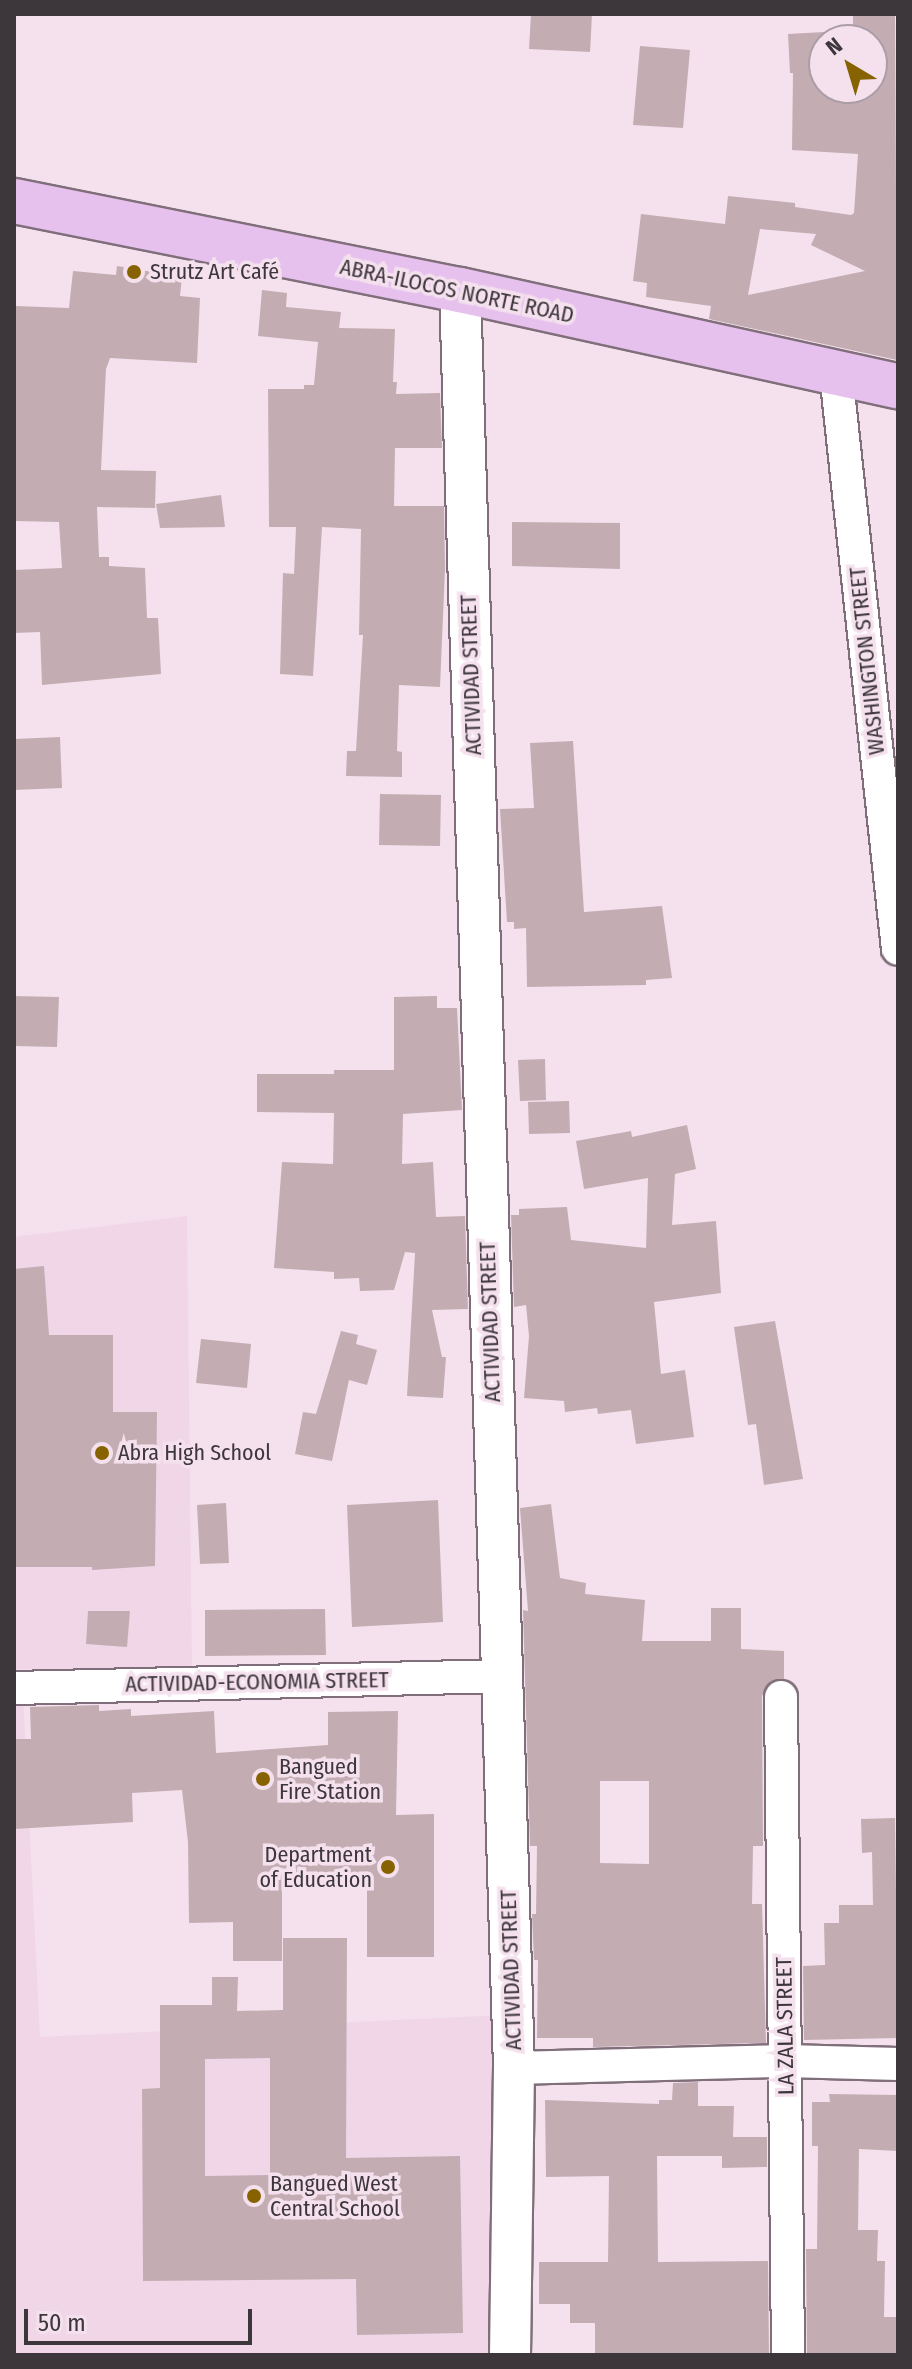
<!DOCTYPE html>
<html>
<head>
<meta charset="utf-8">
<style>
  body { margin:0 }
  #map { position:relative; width:912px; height:2369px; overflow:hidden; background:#f4e1ed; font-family:"Fira Sans Condensed",sans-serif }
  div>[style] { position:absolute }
  .built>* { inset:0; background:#f1d6e7 }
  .building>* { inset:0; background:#c3adb3 }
  .roads { filter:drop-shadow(2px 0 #806f7a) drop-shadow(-2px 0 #806f7a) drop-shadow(0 2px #806f7a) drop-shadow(0 -2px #806f7a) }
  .minor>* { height:32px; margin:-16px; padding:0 16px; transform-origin:16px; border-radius:16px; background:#fff }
  .tertiary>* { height:40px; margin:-20px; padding:0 20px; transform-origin:20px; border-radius:20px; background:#fff }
  .primary>* { height:44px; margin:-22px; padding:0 22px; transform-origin:22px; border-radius:22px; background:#e6c1ee }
  .dots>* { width:22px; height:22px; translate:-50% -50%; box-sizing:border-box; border:4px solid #f4e1ed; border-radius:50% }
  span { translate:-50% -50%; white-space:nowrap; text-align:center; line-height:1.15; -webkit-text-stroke:7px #f4e1ed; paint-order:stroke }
  .poi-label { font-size:22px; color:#3d363b }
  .left { translate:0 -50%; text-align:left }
  .right { translate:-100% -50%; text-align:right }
  .street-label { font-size:22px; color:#3d363b }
  .frame { position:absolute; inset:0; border:16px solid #3d363b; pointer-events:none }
  .north { position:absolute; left:808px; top:24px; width:80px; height:80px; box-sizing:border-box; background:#f4e1ed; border:2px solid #ab9da6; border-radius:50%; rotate:322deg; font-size:22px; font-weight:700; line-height:32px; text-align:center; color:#3d363b }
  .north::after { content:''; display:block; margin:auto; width:28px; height:36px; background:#876200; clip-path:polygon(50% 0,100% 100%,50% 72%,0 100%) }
  .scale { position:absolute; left:24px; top:2309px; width:228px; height:36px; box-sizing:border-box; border:4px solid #3d363b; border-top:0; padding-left:10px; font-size:24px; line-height:28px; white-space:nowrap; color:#3d363b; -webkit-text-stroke:6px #f4e1ed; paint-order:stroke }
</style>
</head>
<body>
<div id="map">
  <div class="built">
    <div style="clip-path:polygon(187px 1216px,192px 1669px,14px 1669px,14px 1237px)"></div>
    <div style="clip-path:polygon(14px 1697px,23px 1697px,40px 2037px,503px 2015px,488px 2355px,14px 2355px)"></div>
  </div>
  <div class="building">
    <div style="clip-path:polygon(531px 14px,592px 14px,590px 52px,529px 49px)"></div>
    <div style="clip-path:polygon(evenodd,853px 14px,895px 14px,897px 360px,709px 319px,711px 306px,646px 297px,647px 283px,633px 281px,641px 214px,725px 224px,728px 196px,795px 203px,795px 207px,851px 215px,854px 213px,858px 154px,792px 150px,793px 73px,790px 73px,788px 34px,824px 32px,824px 88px,872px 88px,872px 40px,853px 40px,853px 14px,760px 229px,816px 234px,811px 245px,865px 271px,748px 295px,760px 229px)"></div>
    <div style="clip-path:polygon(640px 46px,690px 50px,683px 128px,633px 125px)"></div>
    <div style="clip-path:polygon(117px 266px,182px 277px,180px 296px,200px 298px,197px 363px,110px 358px,106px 369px,101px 470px,156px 471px,155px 508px,97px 507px,99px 557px,109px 557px,109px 566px,145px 568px,147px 618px,158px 618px,161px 674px,42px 685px,40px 632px,14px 633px,14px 570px,62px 568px,59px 522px,14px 521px,16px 306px,69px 308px,73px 271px,116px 275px)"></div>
    <div style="clip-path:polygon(262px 290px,287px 293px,286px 307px,341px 312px,339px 328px,395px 329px,393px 382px,397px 382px,396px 394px,440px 393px,442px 448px,395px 448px,394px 506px,444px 506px,445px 569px,440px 687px,399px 685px,397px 751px,402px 752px,402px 777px,346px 776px,347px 751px,356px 751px,363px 635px,359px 635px,361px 529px,322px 527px,313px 676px,280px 674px,283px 573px,294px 574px,296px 527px,269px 527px,268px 389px,304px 389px,304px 385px,314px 385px,318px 342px,258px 336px)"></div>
    <div style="clip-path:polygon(221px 495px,225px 527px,160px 528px,156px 504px)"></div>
    <div style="clip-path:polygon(512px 522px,620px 523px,620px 569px,512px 566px)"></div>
    <div style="clip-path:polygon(60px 737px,62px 788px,14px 790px,14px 739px)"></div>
    <div style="clip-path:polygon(573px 741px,584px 912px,662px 906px,672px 978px,646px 980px,646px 985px,527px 987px,526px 928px,514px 929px,514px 922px,507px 922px,500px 809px,534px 808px,530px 743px)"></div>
    <div style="clip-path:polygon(380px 794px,441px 795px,440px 846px,379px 845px)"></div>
    <div style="clip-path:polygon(14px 996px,59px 997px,57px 1047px,14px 1046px)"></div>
    <div style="clip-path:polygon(437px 996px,437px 1008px,457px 1008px,462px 1110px,403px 1114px,402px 1164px,433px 1162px,436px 1217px,465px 1216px,468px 1309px,432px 1310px,442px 1357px,446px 1357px,443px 1398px,407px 1396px,415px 1253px,405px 1252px,394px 1290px,360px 1291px,359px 1278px,334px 1279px,334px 1272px,274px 1268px,282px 1162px,333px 1164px,334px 1113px,257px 1112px,257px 1074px,334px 1074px,334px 1070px,394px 1070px,394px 997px)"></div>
    <div style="clip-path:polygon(545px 1059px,546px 1100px,520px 1101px,518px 1060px)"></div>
    <div style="clip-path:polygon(569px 1101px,570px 1133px,529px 1134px,528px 1102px)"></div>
    <div style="clip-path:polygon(687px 1125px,696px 1169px,675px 1174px,672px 1225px,716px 1221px,721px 1293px,654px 1302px,661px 1374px,685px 1370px,694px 1437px,636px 1444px,631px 1410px,598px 1414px,597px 1408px,565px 1412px,564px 1401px,524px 1398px,529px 1336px,526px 1305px,514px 1307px,511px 1215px,519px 1215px,519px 1209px,567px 1207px,571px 1240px,646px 1248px,648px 1178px,584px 1189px,576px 1141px,631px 1131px,632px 1137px)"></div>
    <div style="clip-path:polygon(44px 1266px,49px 1335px,113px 1335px,113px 1412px,157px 1412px,155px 1566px,92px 1570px,92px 1567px,14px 1567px,14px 1269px)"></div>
    <div style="clip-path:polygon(775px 1321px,803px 1479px,764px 1485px,756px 1424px,748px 1425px,734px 1327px)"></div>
    <div style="clip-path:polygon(341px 1331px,358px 1335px,356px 1344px,377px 1350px,367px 1385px,349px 1380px,332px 1461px,295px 1454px,303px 1412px,316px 1414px)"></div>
    <div style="clip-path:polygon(201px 1339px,251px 1344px,247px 1388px,196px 1383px)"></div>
    <div style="clip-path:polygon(438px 1500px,443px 1622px,352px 1627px,347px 1505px)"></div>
    <div style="clip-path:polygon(226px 1503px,229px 1563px,200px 1564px,197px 1505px)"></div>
    <div style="clip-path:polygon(evenodd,551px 1504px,560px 1578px,586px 1583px,585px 1594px,645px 1600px,642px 1641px,711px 1641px,711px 1608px,741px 1608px,741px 1649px,784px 1651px,784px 1679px,771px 1681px,762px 1696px,763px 1846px,753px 1846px,752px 1904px,762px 1904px,766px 2043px,593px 2047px,593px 2038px,537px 2038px,538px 1960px,534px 1960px,532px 1914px,536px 1914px,537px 1846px,530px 1846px,523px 1610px,528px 1611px,520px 1508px,551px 1504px,600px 1781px,649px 1781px,649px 1864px,600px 1863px,600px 1781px)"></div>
    <div style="clip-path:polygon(325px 1609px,326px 1655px,205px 1656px,205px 1610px)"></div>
    <div style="clip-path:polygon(88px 1611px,130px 1611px,127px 1647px,86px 1644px)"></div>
    <div style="clip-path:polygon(99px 1705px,99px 1711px,131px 1709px,131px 1716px,214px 1711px,216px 1753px,328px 1745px,328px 1712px,398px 1711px,396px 1815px,434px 1814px,434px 1957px,367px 1957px,367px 1882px,282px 1883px,282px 1961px,233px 1961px,233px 1922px,189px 1923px,188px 1842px,182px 1790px,132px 1793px,133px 1822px,14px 1829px,14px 1739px,31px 1739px,30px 1707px)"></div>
    <div style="clip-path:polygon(895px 1818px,898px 2038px,804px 2040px,803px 1966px,825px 1965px,824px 1923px,839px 1923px,839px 1905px,873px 1905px,872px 1852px,862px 1853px,861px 1819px)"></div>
    <div style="clip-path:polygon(evenodd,283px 1938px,347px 1938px,346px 2158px,460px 2156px,463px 2333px,357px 2335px,356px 2279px,143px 2281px,142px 2089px,160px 2088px,160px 2005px,212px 2005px,212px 1977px,238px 1977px,237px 2011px,283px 2010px,283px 1938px,270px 2058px,270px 2175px,205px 2176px,205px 2059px,270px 2058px)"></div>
    <div style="clip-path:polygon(698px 2082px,698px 2106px,734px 2106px,733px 2137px,767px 2137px,767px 2167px,722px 2168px,722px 2156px,657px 2156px,658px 2262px,768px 2261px,769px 2355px,595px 2355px,595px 2323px,570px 2323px,570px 2304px,539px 2304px,539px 2262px,608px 2262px,609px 2176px,546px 2177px,545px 2100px,659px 2104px,659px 2100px,672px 2100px,673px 2083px)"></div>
    <div style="clip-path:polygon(829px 2094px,898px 2095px,898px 2151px,859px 2149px,858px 2230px,878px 2230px,877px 2261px,885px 2261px,884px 2317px,898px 2317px,898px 2355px,807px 2355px,806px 2249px,817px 2249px,818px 2146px,812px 2146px,812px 2102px,830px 2102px)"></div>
  </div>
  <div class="roads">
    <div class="minor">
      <div style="left:836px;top:373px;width:579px;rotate:83.86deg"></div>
      <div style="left:14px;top:1688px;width:487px;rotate:-1.4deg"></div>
      <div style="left:781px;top:1697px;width:658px;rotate:89.39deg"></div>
      <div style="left:514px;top:2068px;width:272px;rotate:-1.5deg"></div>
      <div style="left:786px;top:2061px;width:112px;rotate:1.5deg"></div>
    </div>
    <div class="tertiary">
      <div style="left:460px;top:290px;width:1779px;rotate:88.26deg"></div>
      <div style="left:514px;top:2068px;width:287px;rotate:90.8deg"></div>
    </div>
    <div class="primary">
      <div style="left:14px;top:201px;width:455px;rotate:11.3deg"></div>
      <div style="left:460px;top:290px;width:448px;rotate:12.4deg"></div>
    </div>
  </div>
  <div class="dots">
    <div style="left:134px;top:272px;background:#876200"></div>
    <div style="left:102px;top:1453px;background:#876200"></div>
    <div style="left:263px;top:1779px;background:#876200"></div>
    <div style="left:388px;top:1867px;background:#876200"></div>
    <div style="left:254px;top:2196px;background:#876200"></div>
  </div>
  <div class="poi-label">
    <span class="left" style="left:150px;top:272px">Strutz Art Café</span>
    <span class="left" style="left:118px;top:1453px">Abra High School</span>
    <span class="left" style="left:279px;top:1779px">Bangued<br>Fire Station</span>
    <span class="right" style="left:372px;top:1867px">Department<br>of Education</span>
    <span class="left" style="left:270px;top:2196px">Bangued West<br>Central School</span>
  </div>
  <div class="street-label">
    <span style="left:457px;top:291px;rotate:12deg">ABRA-ILOCOS NORTE ROAD</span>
    <span style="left:867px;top:661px;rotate:-96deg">WASHINGTON STREET</span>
    <span style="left:471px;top:675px;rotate:-92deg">ACTIVIDAD STREET</span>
    <span style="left:490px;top:1322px;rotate:-92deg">ACTIVIDAD STREET</span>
    <span style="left:257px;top:1682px;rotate:-1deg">ACTIVIDAD-ECONOMIA STREET</span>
    <span style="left:511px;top:1970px;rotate:-92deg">ACTIVIDAD STREET</span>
    <span style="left:785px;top:2026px;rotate:-91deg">LA ZALA STREET</span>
  </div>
  <div class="frame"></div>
  <div class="north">N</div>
  <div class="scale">50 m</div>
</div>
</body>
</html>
